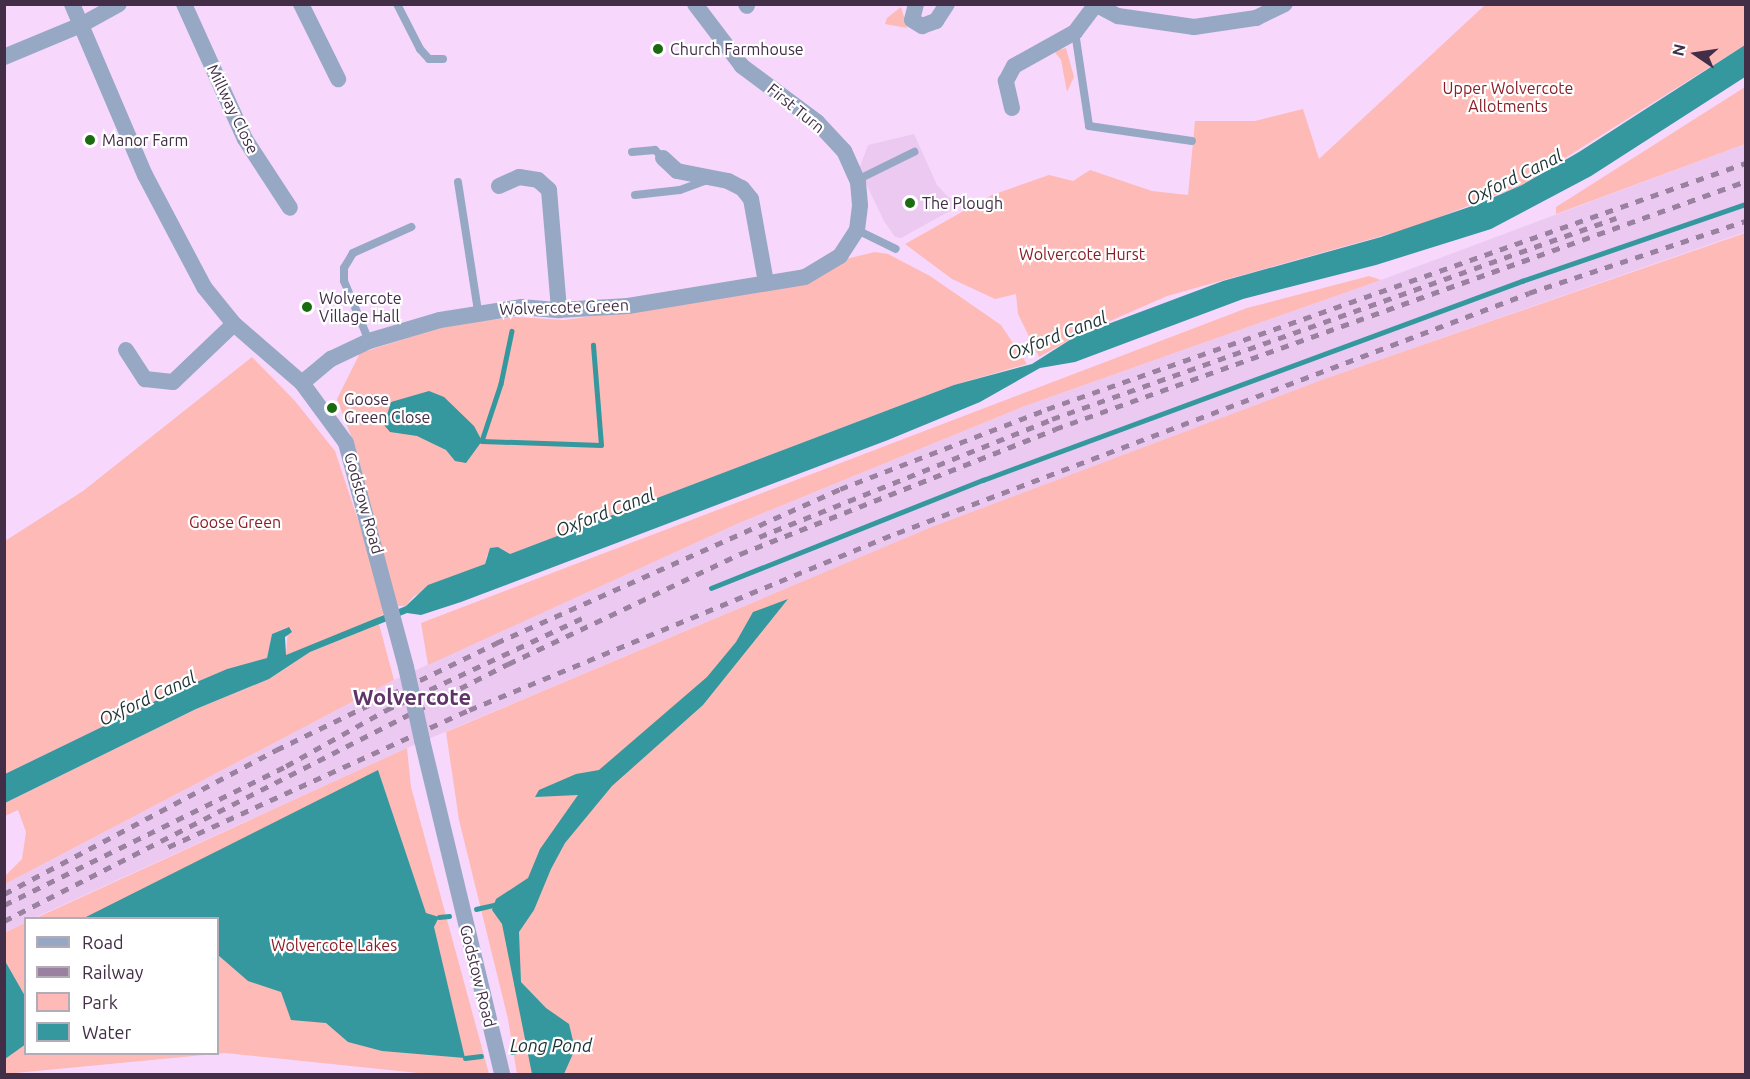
<!DOCTYPE html>
<html>
<head>
<meta charset="utf-8">
<style>
  body { margin:0 }
  #map { position:relative; width:1750px; height:1079px; overflow:hidden; background:#f7d8fc; font-family:Ubuntu,sans-serif }
  div>[style] { position:absolute }
  .built>* { inset:0; background:#ebc9f0 }
  .green>* { inset:0; background:#febab7 }
  .water>* { inset:0; background:#34989e }
  .stream>* { height:4.5px; margin:-2.25px; padding:0 2.25px; transform-origin:2.25px; border-radius:2.25px; background:#34989e }
  .service>* { height:8px; margin:-4px; padding:0 4px; transform-origin:4px; border-radius:4px; background:#97a8c4 }
  .minor>* { height:16px; margin:-8px; padding:0 8px; transform-origin:8px; border-radius:8px; background:#97a8c4 }
  .tertiary>* { height:16px; margin:-8px; padding:0 8px; transform-origin:8px; border-radius:8px; background:#97a8c4 }
  .rail>* { height:4.5px; margin-top:-2.25px; transform-origin:0; background:repeating-linear-gradient(90deg,#9a819f 0 8px,transparent 0 16px) }
  .tertiary-bridge>* { height:16px; margin:-8px; padding:0 8px; transform-origin:8px; border-radius:8px; background:#97a8c4 }
  .dots>* { width:16px; height:16px; translate:-50% -50%; box-sizing:border-box; border:3px solid #fff; border-radius:50% }
  span { translate:-50% -50%; white-space:nowrap; text-align:center; line-height:1.15; -webkit-text-stroke:4.5px #fff; paint-order:stroke }
  .poi-label { font-size:16px; color:#422e46 }
  .left { translate:0 -50%; text-align:left }
  .park-label { font-size:16px; color:#8a1e27 }
  .street-label { font-size:16px; color:#422e46 }
  .water-label { font-size:18px; color:#1b3133; font-style:italic }
  .district-label { font-size:22px; color:#603468; font-weight:700 }
  .frame { position:absolute; inset:0; border:6px solid #422e46; pointer-events:none }
  .legend { position:absolute; left:24px; top:917px; width:195px; height:138px; box-sizing:border-box; background:#fff; border:2px solid #b3abb5; margin:0; padding:8px 10px; list-style:none; font-size:18px; color:#422e46 }
  .legend li { display:flex; align-items:center; gap:12px; height:30px }
  .legend b { width:30px; border:2px solid #b3abb5 }
  .north { position:absolute; left:1666px; top:24px; width:60px; height:60px; -webkit-text-stroke:4px #fff; paint-order:stroke; rotate:283deg; font-size:16px; font-weight:700; line-height:24px; text-align:center; color:#422e46 }
  .north::after { content:''; display:block; margin:auto; width:21px; height:27px; background:#422e46; clip-path:polygon(50% 0,100% 100%,50% 72%,0 100%) }
</style>
</head>
<body>
<div id="map">
  <div class="built">
    <div style="clip-path:polygon(914px 134px,937px 185px,949px 198px,957px 197px,959px 206px,901px 238px,895px 237px,884px 221px,859px 169px,868px 145px)"></div>
    <div style="clip-path:polygon(1745px 144px,1745px 232px,1327px 378px,929px 528px,407px 748px,34px 918px,26px 918px,25px 923px,5px 932px,5px 884px,394px 680px,739px 523px,1022px 407px,1381px 280px)"></div>
  </div>
  <div class="green">
    <div style="clip-path:polygon(1485px 5px,1745px 5px,1745px 45px,1522px 185px,1414px 227px,1167px 296px,1076px 336px,1039px 357px,1018px 314px,1016px 294px,995px 299px,952px 279px,905px 244px,992px 195px,1049px 175px,1073px 181px,1090px 170px,1152px 191px,1188px 195px,1195px 121px,1255px 121px,1303px 109px,1319px 159px)"></div>
    <div style="clip-path:polygon(901px 7px,907px 28px,885px 24px,887px 18px)"></div>
    <div style="clip-path:polygon(1066px 48px,1074px 77px,1067px 92px,1061px 60px,1054px 51px)"></div>
    <div style="clip-path:polygon(1745px 87px,1745px 144px,1556px 214px,1556px 207px)"></div>
    <div style="clip-path:polygon(1745px 233px,1745px 1074px,517px 1074px,508px 1019px,459px 820px,446px 732px,929px 528px,1327px 378px)"></div>
    <div style="clip-path:polygon(875px 252px,888px 254px,930px 276px,1001px 325px,1027px 364px,954px 385px,510px 554px,498px 547px,487px 555px,485px 564px,414px 596px,406px 606px,396px 606px,354px 444px,337px 399px,360px 353px,449px 325px,516px 317px,564px 320px,623px 312px)"></div>
    <div style="clip-path:polygon(1369px 276px,1381px 280px,1022px 407px,739px 523px,428px 665px,421px 623px,1247px 308px)"></div>
    <div style="clip-path:polygon(252px 357px,295px 401px,335px 451px,379px 583px,385px 613px,368px 624px,286px 655px,288px 627px,272px 634px,267px 658px,227px 669px,178px 690px,5px 774px,5px 541px,83px 491px)"></div>
    <div style="clip-path:polygon(379px 624px,394px 680px,5px 884px,5px 876px,22px 859px,26px 832px,18px 810px,5px 816px,5px 803px,196px 709px,269px 679px,310px 652px)"></div>
    <div style="clip-path:polygon(407px 748px,411px 787px,489px 1074px,428px 1074px,225px 1053px,5px 1074px,4px 933px,25px 923px,26px 1054px,218px 1054px,218px 918px,36px 918px)"></div>
  </div>
  <div class="water">
    <div style="clip-path:polygon(1745px 45px,1745px 77px,1591px 176px,1491px 229px,1376px 265px,1243px 299px,1075px 362px,1040px 368px,980px 402px,888px 440px,461px 602px,421px 615px,407px 613px,310px 652px,269px 679px,196px 709px,5px 803px,5px 774px,178px 690px,227px 669px,267px 658px,272px 634px,289px 627px,292px 632px,285px 637px,286px 655px,406px 606px,428px 585px,485px 564px,490px 548px,498px 547px,510px 554px,954px 385px,1032px 364px,1076px 336px,1223px 281px,1381px 237px,1478px 204px,1522px 185px,1579px 152px)"></div>
    <div style="clip-path:polygon(429px 391px,444px 397px,474px 426px,482px 441px,466px 463px,455px 461px,446px 450px,417px 436px,390px 432px,384px 425px,391px 402px)"></div>
    <div style="clip-path:polygon(788px 599px,703px 705px,612px 786px,565px 843px,551px 869px,534px 910px,519px 932px,521px 982px,546px 1008px,569px 1024px,575px 1049px,564px 1074px,532px 1074px,502px 924px,492px 910px,496px 899px,528px 878px,540px 849px,578px 795px,535px 797px,539px 790px,576px 774px,599px 770px,707px 677px,736px 642px,753px 612px)"></div>
    <div style="clip-path:polygon(378px 770px,426px 913px,439px 917px,434px 927px,465px 1058px,382px 1051px,348px 1042px,326px 1023px,291px 1020px,281px 992px,248px 981px,218px 955px,218px 918px,84px 918px)"></div>
    <div style="clip-path:polygon(5px 961px,25px 996px,26px 1044px,5px 1059px)"></div>
  </div>
  <div class="stream">
    <div style="left:512px;top:331px;width:54px;rotate:101.7deg"></div>
    <div style="left:501px;top:384px;width:60px;rotate:108.4deg"></div>
    <div style="left:482px;top:441px;width:119px;rotate:1.9deg"></div>
    <div style="left:601px;top:445px;width:100px;rotate:-94.6deg"></div>
    <div style="left:711px;top:588px;width:293px;rotate:-21.7deg"></div>
    <div style="left:983px;top:480px;width:575px;rotate:-20.26deg"></div>
    <div style="left:1522px;top:281px;width:237px;rotate:-19deg"></div>
    <div style="left:476px;top:909px;width:18px;rotate:-13deg"></div>
    <div style="left:439px;top:917px;width:10px;rotate:-6deg"></div>
    <div style="left:512px;top:1052px;width:15px;rotate:-11deg"></div>
    <div style="left:465px;top:1058px;width:16px;rotate:-7deg"></div>
  </div>
  <div class="service">
    <div style="left:397px;top:4px;width:51px;rotate:62.9deg"></div>
    <div style="left:420px;top:49px;width:13px;rotate:48deg"></div>
    <div style="left:429px;top:59px;width:14px"></div>
    <div style="left:1075px;top:32px;width:95px;rotate:81.5deg"></div>
    <div style="left:1089px;top:126px;width:104px;rotate:8.3deg"></div>
    <div style="left:632px;top:152px;width:23px;rotate:-5deg"></div>
    <div style="left:655px;top:150px;width:11px;rotate:45deg"></div>
    <div style="left:857px;top:180px;width:64px;rotate:-26.2deg"></div>
    <div style="left:458px;top:182px;width:131px;rotate:81.2deg"></div>
    <div style="left:635px;top:195px;width:45px;rotate:-6.3deg"></div>
    <div style="left:680px;top:190px;width:29px;rotate:-20deg"></div>
    <div style="left:857px;top:230px;width:43px;rotate:26deg"></div>
    <div style="left:369px;top:341px;width:65px;rotate:-112.6deg"></div>
    <div style="left:344px;top:281px;width:13px;rotate:-90deg"></div>
    <div style="left:344px;top:268px;width:17px;rotate:-59deg"></div>
    <div style="left:353px;top:253px;width:64px;rotate:-24.1deg"></div>
  </div>
  <div class="minor">
    <div style="left:184px;top:4px;width:148px;rotate:65.7deg"></div>
    <div style="left:245px;top:139px;width:82px;rotate:56.9deg"></div>
    <div style="left:301px;top:4px;width:84px;rotate:63.7deg"></div>
    <div style="left:746px;top:4px;width:2px;rotate:63deg"></div>
    <div style="left:916px;top:4px;width:16px;rotate:104deg"></div>
    <div style="left:912px;top:20px;width:12px;rotate:31deg"></div>
    <div style="left:922px;top:26px;width:15px;rotate:-20deg"></div>
    <div style="left:936px;top:21px;width:20px;rotate:-57deg"></div>
    <div style="left:1095px;top:4px;width:26px;rotate:28deg"></div>
    <div style="left:1118px;top:16px;width:77px;rotate:8.2deg"></div>
    <div style="left:1194px;top:27px;width:63px;rotate:-8.3deg"></div>
    <div style="left:1256px;top:18px;width:32px;rotate:-26deg"></div>
    <div style="left:4px;top:57px;width:83px;rotate:-22.6deg"></div>
    <div style="left:81px;top:25px;width:43px;rotate:-28.9deg"></div>
    <div style="left:1012px;top:108px;width:28px;rotate:-103deg"></div>
    <div style="left:1006px;top:81px;width:17px;rotate:-62deg"></div>
    <div style="left:1014px;top:66px;width:70px;rotate:-29.1deg"></div>
    <div style="left:1075px;top:32px;width:34px;rotate:-53deg"></div>
    <div style="left:663px;top:158px;width:19px;rotate:43deg"></div>
    <div style="left:677px;top:171px;width:52px;rotate:11.1deg"></div>
    <div style="left:728px;top:181px;width:16px;rotate:27deg"></div>
    <div style="left:742px;top:188px;width:14px;rotate:51deg"></div>
    <div style="left:751px;top:199px;width:84px;rotate:79.8deg"></div>
    <div style="left:499px;top:186px;width:22px;rotate:-24deg"></div>
    <div style="left:519px;top:177px;width:19px;rotate:9deg"></div>
    <div style="left:538px;top:180px;width:15px;rotate:42deg"></div>
    <div style="left:549px;top:190px;width:120px;rotate:85.2deg"></div>
    <div style="left:126px;top:350px;width:35px;rotate:57deg"></div>
    <div style="left:145px;top:379px;width:28px;rotate:6deg"></div>
    <div style="left:173px;top:382px;width:84px;rotate:-43.6deg"></div>
    <div style="left:302px;top:383px;width:38px;rotate:-40deg"></div>
    <div style="left:331px;top:359px;width:42px;rotate:-25.3deg"></div>
    <div style="left:369px;top:341px;width:74px;rotate:-16.5deg"></div>
    <div style="left:440px;top:320px;width:82px;rotate:-9.1deg"></div>
    <div style="left:521px;top:307px;width:38px;rotate:5deg"></div>
    <div style="left:559px;top:310px;width:69px;rotate:-3.3deg"></div>
    <div style="left:628px;top:306px;width:179px;rotate:-9.3deg"></div>
    <div style="left:805px;top:277px;width:41px;rotate:-31deg"></div>
    <div style="left:840px;top:256px;width:31px;rotate:-57deg"></div>
    <div style="left:857px;top:230px;width:25px;rotate:-83deg"></div>
    <div style="left:860px;top:205px;width:23px;rotate:-95deg"></div>
    <div style="left:858px;top:182px;width:34px;rotate:-114deg"></div>
    <div style="left:844px;top:151px;width:40px;rotate:-133deg"></div>
    <div style="left:817px;top:122px;width:94px;rotate:-143.3deg"></div>
    <div style="left:742px;top:66px;width:78px;rotate:-127.2deg"></div>
  </div>
  <div class="tertiary">
    <div style="left:72px;top:4px;width:186px;rotate:66.9deg"></div>
    <div style="left:145px;top:175px;width:127px;rotate:62.2deg"></div>
    <div style="left:204px;top:287px;width:48px;rotate:51deg"></div>
    <div style="left:234px;top:324px;width:90px;rotate:40.9deg"></div>
    <div style="left:302px;top:383px;width:74px;rotate:53.7deg"></div>
    <div style="left:346px;top:443px;width:232px;rotate:75deg"></div>
    <div style="left:422px;top:740px;width:343px;rotate:76.5deg"></div>
  </div>
  <div class="rail">
    <div style="left:759px;top:537px;width:316px;rotate:-21.9deg"></div>
    <div style="left:1052px;top:419px;width:599px;rotate:-19.62deg"></div>
    <div style="left:168px;top:847px;width:331px;rotate:-24.5deg"></div>
    <div style="left:469px;top:710px;width:463px;rotate:-22.5deg"></div>
    <div style="left:897px;top:533px;width:676px;rotate:-20.79deg"></div>
    <div style="left:1529px;top:293px;width:229px;rotate:-18.4deg"></div>
    <div style="left:4px;top:894px;width:308px;rotate:-27.9deg"></div>
    <div style="left:276px;top:750px;width:245px;rotate:-25.9deg"></div>
    <div style="left:496px;top:643px;width:377px;rotate:-24.1deg"></div>
    <div style="left:840px;top:489px;width:222px;rotate:-21.1deg"></div>
    <div style="left:1047px;top:409px;width:741px;rotate:-19.39deg"></div>
    <div style="left:4px;top:905px;width:314px;rotate:-26.2deg"></div>
    <div style="left:286px;top:766px;width:115px;rotate:-29.2deg"></div>
    <div style="left:386px;top:710px;width:222px;rotate:-25.1deg"></div>
    <div style="left:4px;top:921px;width:566px;rotate:-27.02deg"></div>
    <div style="left:508px;top:664px;width:257px;rotate:-25.4deg"></div>
    <div style="left:740px;top:554px;width:339px;rotate:-21.6deg"></div>
    <div style="left:1055px;top:429px;width:734px;rotate:-19.74deg"></div>
  </div>
  <div class="tertiary-bridge">
    <div style="left:406px;top:667px;width:75px;rotate:77.6deg"></div>
  </div>
  <div class="dots">
    <div style="left:658px;top:49px;background:#1b6c10"></div>
    <div style="left:90px;top:140px;background:#1b6c10"></div>
    <div style="left:910px;top:203px;background:#1b6c10"></div>
    <div style="left:307px;top:307px;background:#1b6c10"></div>
    <div style="left:332px;top:408px;background:#1b6c10"></div>
  </div>
  <div class="poi-label">
    <span class="left" style="left:670px;top:49px">Church Farmhouse</span>
    <span class="left" style="left:102px;top:140px">Manor Farm</span>
    <span class="left" style="left:922px;top:203px">The Plough</span>
    <span class="left" style="left:319px;top:307px">Wolvercote<br>Village Hall</span>
    <span class="left" style="left:344px;top:408px">Goose<br>Green Close</span>
  </div>
  <div class="park-label">
    <span style="left:1508px;top:97px">Upper Wolvercote<br>Allotments</span>
    <span style="left:1082px;top:254px">Wolvercote Hurst</span>
    <span style="left:235px;top:522px">Goose Green</span>
    <span style="left:334px;top:945px">Wolvercote Lakes</span>
  </div>
  <div class="street-label">
    <span style="left:796px;top:108px;rotate:39deg">First Turn</span>
    <span style="left:233px;top:109px;rotate:64deg">Millway Close</span>
    <span style="left:564px;top:307px;rotate:-2deg">Wolvercote Green</span>
    <span style="left:364px;top:503px;rotate:74deg">Godstow Road</span>
    <span style="left:478px;top:976px;rotate:76deg">Godstow Road</span>
  </div>
  <div class="water-label">
    <span style="left:1514px;top:177px;rotate:-26deg">Oxford Canal</span>
    <span style="left:1057px;top:335px;rotate:-21deg">Oxford Canal</span>
    <span style="left:605px;top:512px;rotate:-21deg">Oxford Canal</span>
    <span style="left:147px;top:698px;rotate:-25deg">Oxford Canal</span>
    <span style="left:551px;top:1045px">Long Pond</span>
  </div>
  <div class="district-label">
    <span style="left:412px;top:697px">Wolvercote</span>
  </div>
  <div class="frame"></div>
  <ul class="legend">
  <li><b style="height:8px;background:#97a8c4"></b>Road</li>
  <li><b style="height:8px;background:#9a819f"></b>Railway</li>
  <li><b style="height:16px;background:#febab7"></b>Park</li>
  <li><b style="height:16px;background:#34989e"></b>Water</li>
  </ul>
  <div class="north">N</div>
</div>
</body>
</html>
